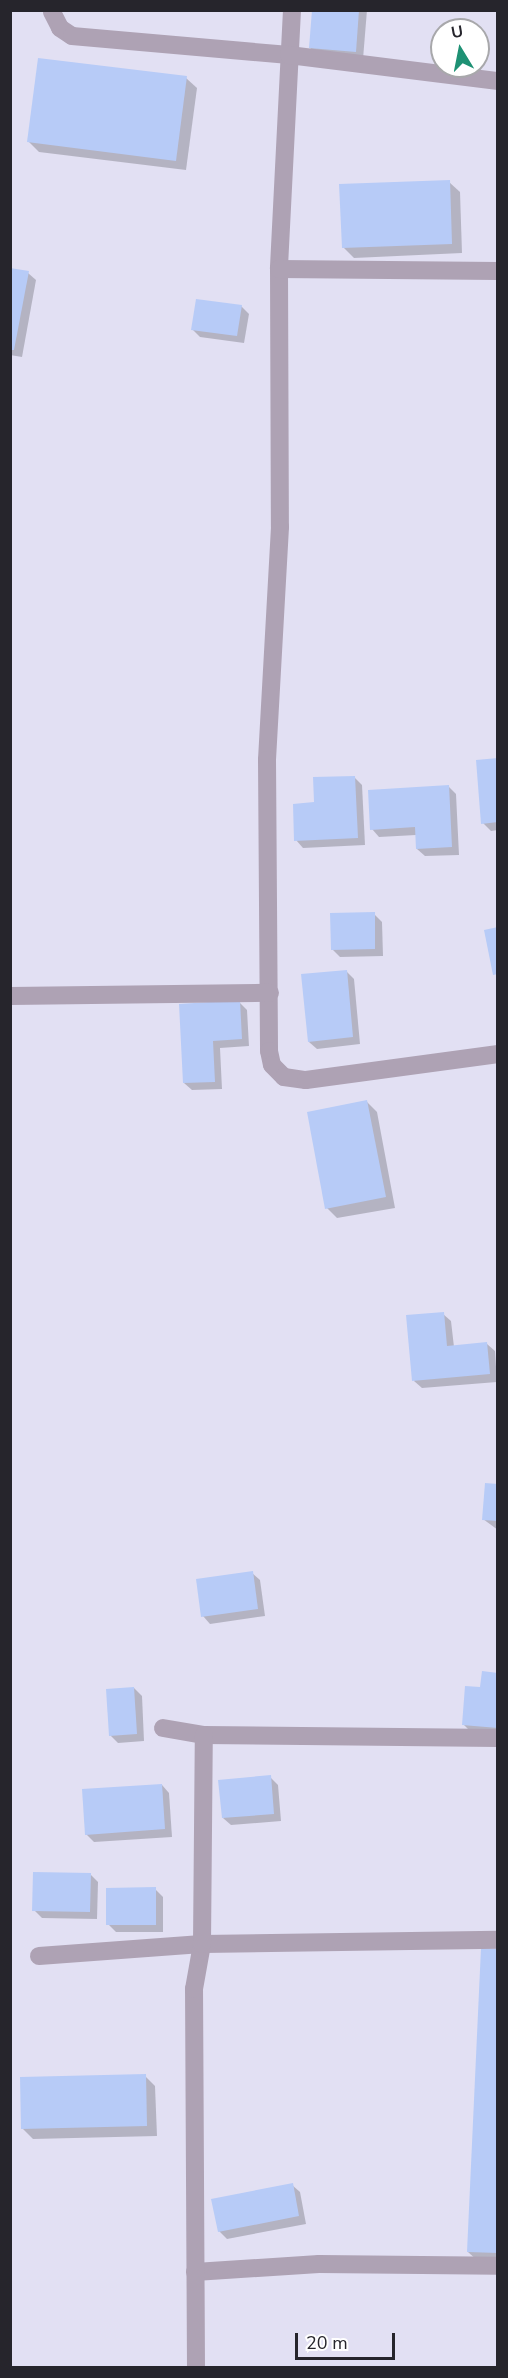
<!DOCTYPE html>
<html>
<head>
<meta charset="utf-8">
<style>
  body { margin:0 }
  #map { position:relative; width:508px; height:2378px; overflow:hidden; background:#e2e0f3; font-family:"Nunito Sans",sans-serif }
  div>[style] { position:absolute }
  .shadow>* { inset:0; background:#0003 }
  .building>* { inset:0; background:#b7cbf7 }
  .minor>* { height:18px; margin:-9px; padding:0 9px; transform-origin:9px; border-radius:9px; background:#aea2b4 }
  span { translate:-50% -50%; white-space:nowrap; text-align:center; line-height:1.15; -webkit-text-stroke:5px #fff; paint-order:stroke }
  .frame { position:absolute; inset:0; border:12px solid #26252c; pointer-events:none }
  .north { position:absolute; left:430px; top:18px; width:60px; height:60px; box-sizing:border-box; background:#fff; border:2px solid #a8a8ab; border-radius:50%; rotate:350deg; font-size:16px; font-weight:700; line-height:24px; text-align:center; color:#26252c }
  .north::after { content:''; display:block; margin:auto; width:21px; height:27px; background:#1e9174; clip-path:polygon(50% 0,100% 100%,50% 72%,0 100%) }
  .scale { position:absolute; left:295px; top:2333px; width:100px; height:27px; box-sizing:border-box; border:3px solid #26252c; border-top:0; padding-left:8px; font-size:18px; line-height:21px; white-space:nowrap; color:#26252c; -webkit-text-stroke:4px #fff; paint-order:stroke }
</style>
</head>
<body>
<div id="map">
  <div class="shadow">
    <div style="clip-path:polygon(313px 10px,367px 10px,363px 59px,318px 55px,310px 48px)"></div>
    <div style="clip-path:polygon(186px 78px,197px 88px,186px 170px,39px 152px,29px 142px)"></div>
    <div style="clip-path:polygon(449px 182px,460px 192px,462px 253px,354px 258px,343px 247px)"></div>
    <div style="clip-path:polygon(10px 270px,28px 273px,36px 280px,22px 357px,10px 355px)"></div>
    <div style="clip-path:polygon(241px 306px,249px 314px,244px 343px,200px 337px,193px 330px)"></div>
    <div style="clip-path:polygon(498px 760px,498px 830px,491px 831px,483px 823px)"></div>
    <div style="clip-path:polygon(354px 777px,362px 785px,365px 845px,303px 848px,296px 840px,316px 804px)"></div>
    <div style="clip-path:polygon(448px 786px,456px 794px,459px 855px,425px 856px,417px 849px,416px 835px,379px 837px,372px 829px)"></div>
    <div style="clip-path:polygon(374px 914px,382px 922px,383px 956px,340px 957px,332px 949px)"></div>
    <div style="clip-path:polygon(346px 971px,354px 979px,360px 1044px,317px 1049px,309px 1042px)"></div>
    <div style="clip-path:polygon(239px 1002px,247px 1010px,249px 1046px,220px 1048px,222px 1089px,192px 1090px,184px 1083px)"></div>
    <div style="clip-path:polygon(367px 1102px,377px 1112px,395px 1208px,337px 1218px,327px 1208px)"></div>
    <div style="clip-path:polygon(443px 1314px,451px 1321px,454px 1347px,487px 1344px,495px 1351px,497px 1382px,422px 1388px,414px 1381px)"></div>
    <div style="clip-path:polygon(498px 1486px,498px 1530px,483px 1519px)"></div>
    <div style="clip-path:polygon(252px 1573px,260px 1580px,265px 1616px,210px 1624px,203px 1616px)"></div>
    <div style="clip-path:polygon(498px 1674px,498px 1734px,471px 1732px,463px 1724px,481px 1689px)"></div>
    <div style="clip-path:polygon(134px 1688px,142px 1696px,144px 1741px,118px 1743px,110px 1735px)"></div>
    <div style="clip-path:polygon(270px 1777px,278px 1785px,281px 1821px,231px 1825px,223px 1818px)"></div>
    <div style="clip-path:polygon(162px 1785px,169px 1793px,172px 1837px,94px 1842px,86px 1834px)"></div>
    <div style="clip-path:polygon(90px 1874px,98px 1882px,97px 1919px,42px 1918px,34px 1910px)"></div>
    <div style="clip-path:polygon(155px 1889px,163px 1897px,163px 1932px,116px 1932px,108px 1924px)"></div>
    <div style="clip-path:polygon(498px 1951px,498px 2263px,479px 2262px,468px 2252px)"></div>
    <div style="clip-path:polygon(145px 2076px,155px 2086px,157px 2136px,33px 2139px,22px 2128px)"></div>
    <div style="clip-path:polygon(292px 2185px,300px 2192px,306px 2224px,227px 2239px,219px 2231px)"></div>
  </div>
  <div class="building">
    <div style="clip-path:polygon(312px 10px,359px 10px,356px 52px,309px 48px)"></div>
    <div style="clip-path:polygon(38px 58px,187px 76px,176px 161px,27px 142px)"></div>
    <div style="clip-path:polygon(450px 180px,452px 244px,342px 248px,339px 184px)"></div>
    <div style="clip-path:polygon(10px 268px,29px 271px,14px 350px,10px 350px)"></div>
    <div style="clip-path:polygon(196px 299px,242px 305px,237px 336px,191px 330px)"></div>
    <div style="clip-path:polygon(498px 758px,498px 822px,481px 824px,476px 760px)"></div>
    <div style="clip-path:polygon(355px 776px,358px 838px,294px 841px,293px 804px,314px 802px,313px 777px)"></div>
    <div style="clip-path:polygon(449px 785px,452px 847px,416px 849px,415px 827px,370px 830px,368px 790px)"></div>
    <div style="clip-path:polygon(375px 912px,375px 949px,331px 950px,330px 913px)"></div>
    <div style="clip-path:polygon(498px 927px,498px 974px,493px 975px,484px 930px)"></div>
    <div style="clip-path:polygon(347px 970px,353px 1037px,308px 1042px,301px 974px)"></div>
    <div style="clip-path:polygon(240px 1000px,242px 1039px,213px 1041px,215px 1082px,183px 1083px,179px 1004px)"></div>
    <div style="clip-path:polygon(367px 1100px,386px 1197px,325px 1209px,307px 1112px)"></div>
    <div style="clip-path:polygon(444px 1312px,447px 1346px,487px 1342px,490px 1374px,412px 1381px,406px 1315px)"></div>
    <div style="clip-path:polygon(485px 1483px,498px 1484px,498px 1521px,482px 1520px)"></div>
    <div style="clip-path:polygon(253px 1571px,258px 1609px,201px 1617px,196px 1579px)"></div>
    <div style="clip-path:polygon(482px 1671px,498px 1673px,498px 1728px,462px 1725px,465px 1686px,480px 1687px)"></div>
    <div style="clip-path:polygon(134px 1687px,137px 1734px,109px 1736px,106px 1689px)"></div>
    <div style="clip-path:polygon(271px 1775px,274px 1814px,222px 1818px,218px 1780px)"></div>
    <div style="clip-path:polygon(162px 1784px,165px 1829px,85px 1835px,82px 1789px)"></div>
    <div style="clip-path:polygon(33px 1872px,91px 1873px,90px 1912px,32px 1911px)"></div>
    <div style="clip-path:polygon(156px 1887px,156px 1925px,106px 1925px,106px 1888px)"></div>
    <div style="clip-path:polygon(481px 1948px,498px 1949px,498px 2253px,467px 2252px)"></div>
    <div style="clip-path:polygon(146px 2074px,147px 2126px,21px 2129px,20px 2077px)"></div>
    <div style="clip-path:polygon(293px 2183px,299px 2216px,218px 2232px,211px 2199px)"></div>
  </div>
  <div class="minor">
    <div style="left:292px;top:10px;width:259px;rotate:92.9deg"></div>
    <div style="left:279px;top:269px;width:258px;rotate:89.8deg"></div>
    <div style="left:280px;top:527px;width:233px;rotate:93.2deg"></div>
    <div style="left:267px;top:760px;width:291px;rotate:89.6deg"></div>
    <div style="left:269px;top:1051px;width:14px;rotate:78deg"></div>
    <div style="left:272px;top:1065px;width:17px;rotate:45deg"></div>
    <div style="left:284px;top:1077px;width:22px;rotate:8deg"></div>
    <div style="left:306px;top:1080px;width:194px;rotate:-7.7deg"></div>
    <div style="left:52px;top:12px;width:18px;rotate:63deg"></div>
    <div style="left:60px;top:28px;width:14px;rotate:34deg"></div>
    <div style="left:72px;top:36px;width:218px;rotate:5deg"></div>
    <div style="left:289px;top:55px;width:211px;rotate:7.1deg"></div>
    <div style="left:279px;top:269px;width:219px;rotate:0.5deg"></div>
    <div style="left:10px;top:996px;width:260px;rotate:-0.7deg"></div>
    <div style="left:163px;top:1728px;width:42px;rotate:9.7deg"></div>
    <div style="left:204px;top:1735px;width:294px;rotate:0.6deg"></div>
    <div style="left:39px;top:1956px;width:163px;rotate:-4.2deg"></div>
    <div style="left:202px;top:1944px;width:296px;rotate:-0.8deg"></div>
    <div style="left:195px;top:2272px;width:124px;rotate:-3.7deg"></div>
    <div style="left:319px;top:2264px;width:179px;rotate:0.6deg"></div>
    <div style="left:196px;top:2368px;width:379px;rotate:-90.3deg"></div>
    <div style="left:194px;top:1989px;width:46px;rotate:-79.9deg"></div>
    <div style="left:202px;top:1944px;width:209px;rotate:-89.5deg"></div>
  </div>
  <div class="frame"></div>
  <div class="north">U</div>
  <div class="scale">20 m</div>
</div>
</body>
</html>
